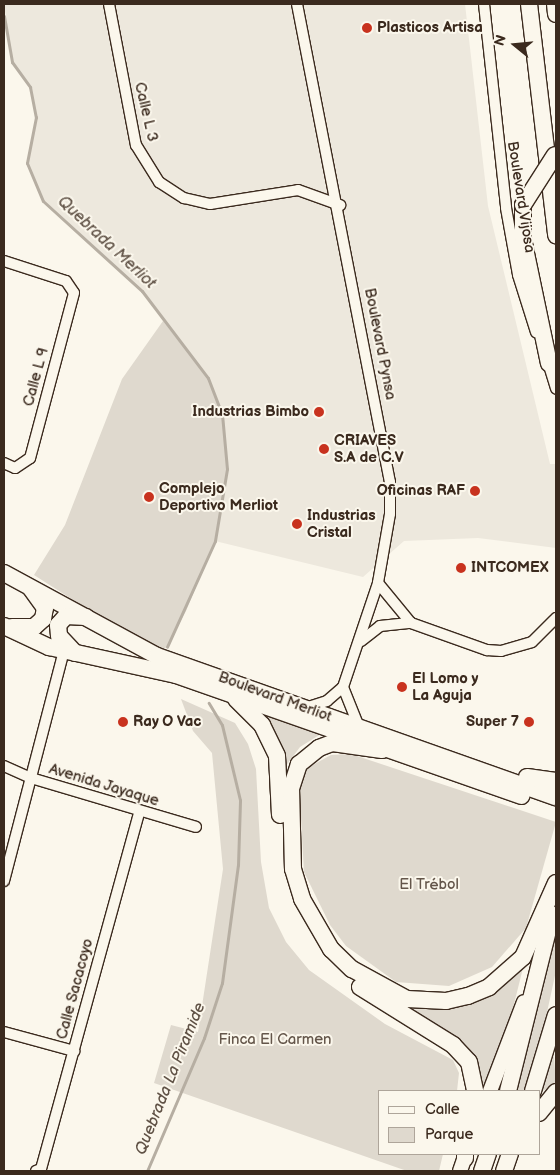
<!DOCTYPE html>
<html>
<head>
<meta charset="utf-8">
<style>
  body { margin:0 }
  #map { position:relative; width:560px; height:1175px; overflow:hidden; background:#fbf7ec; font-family:"Balsamiq Sans",sans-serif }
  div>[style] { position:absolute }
  .built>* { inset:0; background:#ede8dd }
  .green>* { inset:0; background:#dfd9ce }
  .stream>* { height:3px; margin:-1.5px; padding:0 1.5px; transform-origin:1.5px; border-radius:1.5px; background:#b6aea2 }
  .roads { filter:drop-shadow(1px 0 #3b2a1e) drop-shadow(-1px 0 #3b2a1e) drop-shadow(0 1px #3b2a1e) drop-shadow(0 -1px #3b2a1e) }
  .street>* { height:10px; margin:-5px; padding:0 5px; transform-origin:5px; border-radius:5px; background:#fbf7ec }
  .secondary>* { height:14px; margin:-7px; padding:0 7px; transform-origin:7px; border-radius:7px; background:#fbf7ec }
  .primary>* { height:16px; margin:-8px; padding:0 8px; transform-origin:8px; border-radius:8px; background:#fbf7ec }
  .bridges { filter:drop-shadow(1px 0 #3b2a1e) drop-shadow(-1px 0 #3b2a1e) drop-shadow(0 1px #3b2a1e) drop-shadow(0 -1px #3b2a1e) }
  .primary-bridge>* { height:16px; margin:-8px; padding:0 8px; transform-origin:8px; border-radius:8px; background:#fbf7ec }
  .dots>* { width:14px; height:14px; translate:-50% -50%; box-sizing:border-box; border:2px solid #fbf7ec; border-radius:50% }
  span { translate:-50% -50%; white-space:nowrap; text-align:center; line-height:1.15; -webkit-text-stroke:4px #fbf7ec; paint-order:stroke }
  .poi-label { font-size:15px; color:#3b2a1e; font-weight:700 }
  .left { translate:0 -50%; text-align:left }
  .right { translate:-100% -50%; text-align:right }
  .street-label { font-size:15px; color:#3b2a1e }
  .park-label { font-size:15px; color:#64564a }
  .water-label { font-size:16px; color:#605246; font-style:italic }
  .frame { position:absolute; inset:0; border:5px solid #3b2a1e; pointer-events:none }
  .legend { position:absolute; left:378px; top:1090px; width:162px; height:65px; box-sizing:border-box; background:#fbf7ec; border:1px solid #aea59a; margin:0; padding:6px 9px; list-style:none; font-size:15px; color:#3b2a1e }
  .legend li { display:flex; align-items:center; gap:10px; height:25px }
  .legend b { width:25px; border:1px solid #aea59a }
  .north { position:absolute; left:490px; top:20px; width:50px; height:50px; -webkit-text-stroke:4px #fbf7ec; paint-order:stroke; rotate:287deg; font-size:14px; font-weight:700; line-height:20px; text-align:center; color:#3b2a1e }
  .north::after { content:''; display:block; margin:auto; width:18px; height:22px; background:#3b2a1e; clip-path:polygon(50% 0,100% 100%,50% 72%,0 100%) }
</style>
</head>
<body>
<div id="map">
  <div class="built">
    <div style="clip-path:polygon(4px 4px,465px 4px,488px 206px,550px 464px,556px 464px,556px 548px,478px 538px,404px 541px,363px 577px,215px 541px,227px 469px,222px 414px,208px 379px,142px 291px,43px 201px,27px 163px,36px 117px,30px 87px,12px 62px)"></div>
  </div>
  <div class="green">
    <div style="clip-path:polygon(163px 321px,208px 378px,222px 414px,227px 469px,215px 541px,186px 611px,167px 647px,161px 650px,136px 640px,34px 575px,65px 525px,122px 379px)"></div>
    <div style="clip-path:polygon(181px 699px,235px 723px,248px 744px,256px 769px,261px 862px,269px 908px,286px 942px,309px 970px,385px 1024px,453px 1060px,459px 1073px,457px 1091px,379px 1091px,379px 1154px,443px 1154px,439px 1171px,407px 1171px,154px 1083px,171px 1025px,198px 1032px,223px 869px,212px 753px,193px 731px)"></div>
    <div style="clip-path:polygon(266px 715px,324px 732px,300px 747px,285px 767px)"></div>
    <div style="clip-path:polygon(351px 754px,556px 822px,526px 928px,492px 967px,449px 986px,396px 982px,346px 946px,330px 925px,304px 872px,299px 783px,309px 767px,331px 755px)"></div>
    <div style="clip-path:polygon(556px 923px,556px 971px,544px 1026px,525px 1091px,514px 1091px)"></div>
    <div style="clip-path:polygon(525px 960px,507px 1032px,481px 1091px,481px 1075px,472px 1052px,410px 1010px,463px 1006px,483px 998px,502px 988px)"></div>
    <div style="clip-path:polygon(554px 1054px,556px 1085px,542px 1091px)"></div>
  </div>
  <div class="stream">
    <div style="left:4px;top:16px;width:47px;rotate:80.1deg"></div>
    <div style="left:12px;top:62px;width:31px;rotate:54deg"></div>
    <div style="left:30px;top:87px;width:31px;rotate:79deg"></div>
    <div style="left:36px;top:117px;width:47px;rotate:101.1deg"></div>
    <div style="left:27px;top:163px;width:41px;rotate:67.2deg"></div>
    <div style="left:43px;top:201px;width:134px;rotate:42.3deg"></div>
    <div style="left:142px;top:291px;width:109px;rotate:52.8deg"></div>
    <div style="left:208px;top:378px;width:39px;rotate:69deg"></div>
    <div style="left:222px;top:414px;width:55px;rotate:84.8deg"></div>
    <div style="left:227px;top:469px;width:73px;rotate:99.5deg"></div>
    <div style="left:215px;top:541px;width:116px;rotate:114.4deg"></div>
    <div style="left:147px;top:1171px;width:145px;rotate:-66.8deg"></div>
    <div style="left:204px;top:1038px;width:58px;rotate:-71.9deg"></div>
    <div style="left:222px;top:983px;width:119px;rotate:-82.3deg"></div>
    <div style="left:238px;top:865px;width:65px;rotate:-88.2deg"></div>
    <div style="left:240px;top:800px;width:77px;rotate:-103.5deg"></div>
    <div style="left:222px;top:725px;width:26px;rotate:-121deg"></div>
  </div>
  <div class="roads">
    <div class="street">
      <div style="left:109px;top:4px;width:144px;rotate:79.2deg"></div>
      <div style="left:136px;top:145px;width:44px;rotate:58.1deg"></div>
      <div style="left:159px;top:182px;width:30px;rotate:33deg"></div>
      <div style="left:184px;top:198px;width:27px;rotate:13deg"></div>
      <div style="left:210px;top:204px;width:89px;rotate:-9deg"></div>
      <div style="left:298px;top:190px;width:45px;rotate:19.7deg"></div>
      <div style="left:297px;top:4px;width:487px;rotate:79deg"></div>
      <div style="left:390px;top:482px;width:32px;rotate:90deg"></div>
      <div style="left:390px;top:514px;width:70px;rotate:99.9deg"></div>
      <div style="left:378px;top:583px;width:110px;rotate:108.6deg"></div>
      <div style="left:343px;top:687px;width:21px;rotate:139deg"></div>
      <div style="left:327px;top:701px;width:23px;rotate:162deg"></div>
      <div style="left:484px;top:4px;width:205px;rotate:83.8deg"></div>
      <div style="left:506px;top:208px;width:68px;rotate:79.8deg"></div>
      <div style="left:518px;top:275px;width:60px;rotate:72.5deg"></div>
      <div style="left:4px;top:261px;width:65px;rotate:17.9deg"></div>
      <div style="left:66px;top:281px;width:14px;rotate:56deg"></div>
      <div style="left:74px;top:293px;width:171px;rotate:104.9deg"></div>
      <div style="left:30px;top:458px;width:18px;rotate:146deg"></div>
      <div style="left:15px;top:468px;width:12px;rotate:-156deg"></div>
      <div style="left:547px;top:359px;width:31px;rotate:73deg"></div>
      <div style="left:378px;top:583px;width:52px;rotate:50.5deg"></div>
      <div style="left:411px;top:623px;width:81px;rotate:19.6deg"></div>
      <div style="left:487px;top:650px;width:14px;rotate:4deg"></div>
      <div style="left:501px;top:651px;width:32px;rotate:-16deg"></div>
      <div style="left:532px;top:642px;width:34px;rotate:-45deg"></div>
      <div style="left:361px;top:641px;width:24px;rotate:-38deg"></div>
      <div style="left:380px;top:626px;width:31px;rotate:-6deg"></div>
      <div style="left:343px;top:687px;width:43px;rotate:68.2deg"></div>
      <div style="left:4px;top:766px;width:30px;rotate:24deg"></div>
      <div style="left:31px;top:778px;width:172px;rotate:16.5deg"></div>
      <div style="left:4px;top:881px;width:238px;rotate:-75.4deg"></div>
      <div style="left:4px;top:1032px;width:73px;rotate:15.2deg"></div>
      <div style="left:36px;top:1171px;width:5px;rotate:-22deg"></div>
      <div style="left:41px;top:1169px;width:370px;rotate:-74.6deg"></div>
    </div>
    <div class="secondary">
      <div style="left:490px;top:1091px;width:95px;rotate:-69.1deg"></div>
      <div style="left:460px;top:1171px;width:18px;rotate:-71deg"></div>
    </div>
    <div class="primary">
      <div style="left:529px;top:4px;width:233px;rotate:83.3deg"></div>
      <div style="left:555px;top:4px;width:10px;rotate:84deg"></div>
      <div style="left:523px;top:205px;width:34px;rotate:90deg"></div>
      <div style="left:523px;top:239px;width:127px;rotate:78.2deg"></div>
      <div style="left:4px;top:573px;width:174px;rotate:28.5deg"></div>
      <div style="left:157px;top:656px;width:423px;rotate:19.5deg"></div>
      <div style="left:4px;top:626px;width:50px;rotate:25deg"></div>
      <div style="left:49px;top:647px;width:130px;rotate:12.4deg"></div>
      <div style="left:176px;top:675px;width:366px;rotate:19.3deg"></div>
      <div style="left:12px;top:627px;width:22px"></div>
      <div style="left:34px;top:627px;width:12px;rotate:-42deg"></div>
      <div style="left:43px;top:619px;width:11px;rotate:-80deg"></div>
      <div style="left:45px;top:608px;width:24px;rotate:-126deg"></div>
      <div style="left:75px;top:653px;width:23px;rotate:-133deg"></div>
      <div style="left:59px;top:636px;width:11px;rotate:-95deg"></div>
      <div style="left:58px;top:625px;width:12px;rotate:-48deg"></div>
      <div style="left:66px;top:616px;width:20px;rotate:3deg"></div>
      <div style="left:236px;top:699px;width:37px;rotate:45deg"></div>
      <div style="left:262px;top:725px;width:34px;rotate:64deg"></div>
      <div style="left:277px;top:756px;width:59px;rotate:87.1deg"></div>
      <div style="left:382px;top:750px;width:50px;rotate:-172deg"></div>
      <div style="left:332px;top:743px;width:14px;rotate:159deg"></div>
      <div style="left:319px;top:748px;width:26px;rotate:141deg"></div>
      <div style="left:299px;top:764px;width:25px;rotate:108deg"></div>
      <div style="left:291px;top:788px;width:81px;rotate:88.6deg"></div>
      <div style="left:293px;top:869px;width:31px;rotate:73deg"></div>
      <div style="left:302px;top:899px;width:58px;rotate:59.9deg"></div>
      <div style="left:331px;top:949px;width:29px;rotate:44deg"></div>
      <div style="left:352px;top:969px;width:63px;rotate:28.6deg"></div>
      <div style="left:407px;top:999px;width:39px;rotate:3deg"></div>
      <div style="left:446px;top:1001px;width:23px;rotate:-13deg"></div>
      <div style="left:468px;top:996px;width:23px;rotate:-23deg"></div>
      <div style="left:489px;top:987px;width:45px;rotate:-41.4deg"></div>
      <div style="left:523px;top:957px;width:81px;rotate:-66deg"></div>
      <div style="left:527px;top:777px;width:29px;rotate:8deg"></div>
      <div style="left:360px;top:987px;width:110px;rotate:31.9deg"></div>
      <div style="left:453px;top:1045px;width:23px;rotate:47deg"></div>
      <div style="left:469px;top:1062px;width:30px;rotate:78deg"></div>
      <div style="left:508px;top:1091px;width:182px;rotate:-76deg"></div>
      <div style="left:533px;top:1091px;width:79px;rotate:-73.2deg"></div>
      <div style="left:539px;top:1113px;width:27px;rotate:-51deg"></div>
      <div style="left:465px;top:1158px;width:4px;rotate:-90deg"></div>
      <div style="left:482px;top:1171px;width:18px;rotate:-71deg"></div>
      <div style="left:504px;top:1171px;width:18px;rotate:-71deg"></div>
    </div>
  </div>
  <div class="bridges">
    <div class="primary-bridge">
      <div style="left:523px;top:205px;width:59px;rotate:-57.4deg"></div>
    </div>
  </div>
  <div class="dots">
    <div style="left:367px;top:28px;background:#c8321e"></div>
    <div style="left:319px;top:412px;background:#c8321e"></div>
    <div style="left:324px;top:449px;background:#c8321e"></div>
    <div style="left:475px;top:491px;background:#c8321e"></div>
    <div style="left:149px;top:497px;background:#c8321e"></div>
    <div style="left:297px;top:524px;background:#c8321e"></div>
    <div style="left:461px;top:568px;background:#c8321e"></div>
    <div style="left:402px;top:687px;background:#c8321e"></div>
    <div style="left:123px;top:722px;background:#c8321e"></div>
    <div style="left:529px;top:722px;background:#c8321e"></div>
  </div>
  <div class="poi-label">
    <span class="left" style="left:377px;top:28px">Plasticos Artisa</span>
    <span class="right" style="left:309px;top:412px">Industrias Bimbo</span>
    <span class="left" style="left:334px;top:449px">CRIAVES<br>S.A de C.V</span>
    <span class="left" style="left:159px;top:497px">Complejo<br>Deportivo Merliot</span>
    <span class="right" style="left:465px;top:491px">Oficinas RAF</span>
    <span class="left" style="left:307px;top:524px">Industrias<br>Cristal</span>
    <span class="left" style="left:471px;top:568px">INTCOMEX</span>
    <span class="left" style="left:412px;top:687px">El Lomo y<br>La Aguja</span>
    <span class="left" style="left:133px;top:722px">Ray O Vac</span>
    <span class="right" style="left:519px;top:722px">Super 7</span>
  </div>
  <div class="street-label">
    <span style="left:146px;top:112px;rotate:77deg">Calle L 3</span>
    <span style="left:521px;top:197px;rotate:81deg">Boulevard Vijosa</span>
    <span style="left:380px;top:344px;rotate:79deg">Boulevard Pynsa</span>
    <span style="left:36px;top:377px;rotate:-75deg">Calle L 9</span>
    <span style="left:275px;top:697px;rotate:20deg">Boulevard Merliot</span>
    <span style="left:104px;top:785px;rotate:17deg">Avenida Jayaque</span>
    <span style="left:75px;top:989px;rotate:-75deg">Calle Sacacoyo</span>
  </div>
  <div class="park-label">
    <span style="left:429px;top:885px">El Trébol</span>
    <span style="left:275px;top:1040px">Finca El Carmen</span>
  </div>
  <div class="water-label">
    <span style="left:106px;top:243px;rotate:43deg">Quebrada Merliot</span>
    <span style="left:171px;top:1079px;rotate:-68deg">Quebrada La Piramide</span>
  </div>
  <div class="frame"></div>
  <ul class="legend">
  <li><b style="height:6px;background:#fbf7ec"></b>Calle</li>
  <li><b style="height:14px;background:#dfd9ce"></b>Parque</li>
  </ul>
  <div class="north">N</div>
</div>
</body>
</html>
